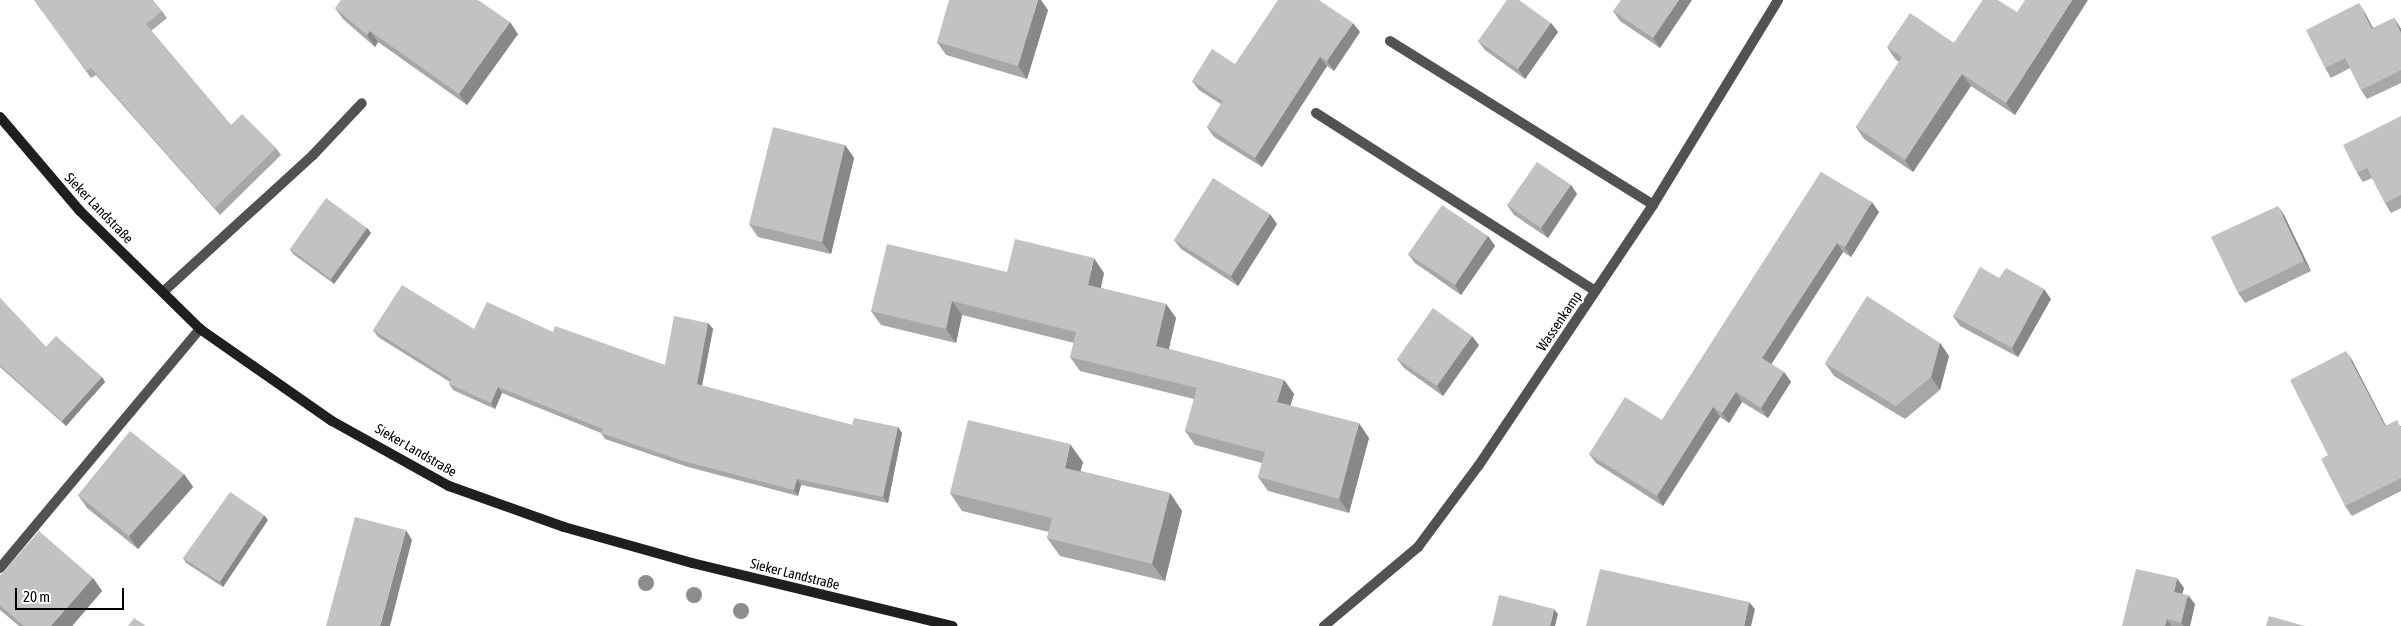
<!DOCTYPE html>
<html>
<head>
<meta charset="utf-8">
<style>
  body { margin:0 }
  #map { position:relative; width:2401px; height:626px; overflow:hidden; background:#fff; font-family:"Asap Condensed",sans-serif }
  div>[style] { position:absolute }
  .lane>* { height:10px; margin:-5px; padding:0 5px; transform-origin:5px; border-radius:5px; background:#525252 }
  .street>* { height:10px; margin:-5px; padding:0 5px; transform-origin:5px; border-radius:5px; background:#525252 }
  .secondary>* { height:10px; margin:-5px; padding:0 5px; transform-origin:5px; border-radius:5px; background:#1f1f1f }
  .trees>* { width:16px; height:16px; margin:-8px; border-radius:50%; background:#8d8d8d }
  .wall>* { inset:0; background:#a7a7a7 }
  .shaded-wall>* { inset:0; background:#888 }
  .building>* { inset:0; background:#c2c2c2 }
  span { translate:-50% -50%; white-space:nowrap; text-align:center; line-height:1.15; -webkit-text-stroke:4px #fff; paint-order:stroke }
  .street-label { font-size:14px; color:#000 }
  .scale { position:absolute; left:15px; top:588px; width:109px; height:22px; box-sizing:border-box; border:2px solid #000; border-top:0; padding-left:6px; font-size:15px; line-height:18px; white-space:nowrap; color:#000; -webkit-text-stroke:4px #fff; paint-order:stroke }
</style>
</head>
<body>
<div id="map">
  <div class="lane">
    <div style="left:1390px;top:41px;width:310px;rotate:31.9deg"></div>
    <div style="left:1316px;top:113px;width:331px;rotate:32.5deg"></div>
    <div style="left:163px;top:292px;width:203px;rotate:-42.4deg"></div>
    <div style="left:313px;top:155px;width:71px;rotate:-46.7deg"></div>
    <div style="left:0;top:568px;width:312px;rotate:-50.1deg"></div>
  </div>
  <div class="street">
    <div style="left:1324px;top:626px;width:123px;rotate:-40deg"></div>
    <div style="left:1418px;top:547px;width:102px;rotate:-53.4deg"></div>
    <div style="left:1479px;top:465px;width:313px;rotate:-56.2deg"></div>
    <div style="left:1653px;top:205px;width:240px;rotate:-58.6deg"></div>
  </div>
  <div class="secondary">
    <div style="left:0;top:117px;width:123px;rotate:49.6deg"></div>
    <div style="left:80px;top:211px;width:168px;rotate:44.5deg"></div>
    <div style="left:200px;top:329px;width:161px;rotate:34.9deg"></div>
    <div style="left:332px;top:421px;width:134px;rotate:29.1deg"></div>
    <div style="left:449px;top:486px;width:122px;rotate:19.6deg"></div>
    <div style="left:564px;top:527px;width:133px;rotate:15.7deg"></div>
    <div style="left:692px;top:563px;width:268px;rotate:13.6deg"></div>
  </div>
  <div class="trees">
    <div style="left:646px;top:583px"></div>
    <div style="left:694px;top:595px"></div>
    <div style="left:741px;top:611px"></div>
  </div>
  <div class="wall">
    <div style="clip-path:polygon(34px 0,162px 11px,167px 18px,151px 31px,231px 125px,276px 148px,281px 155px,220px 215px,96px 75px,91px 78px)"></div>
    <div style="clip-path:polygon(1692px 0,1660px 48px,1620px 21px,1613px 11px)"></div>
    <div style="clip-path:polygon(1983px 0,2015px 115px,1971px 86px,1913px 172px,1864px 139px,1856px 127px,1899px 62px,1895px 59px,1887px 47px,1954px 43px)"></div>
    <div style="clip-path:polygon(335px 8px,518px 34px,467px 105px,378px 42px,375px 47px,343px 19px)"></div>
    <div style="clip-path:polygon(1048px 10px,1027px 79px,946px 55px,937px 42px)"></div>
    <div style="clip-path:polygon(2365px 13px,2373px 28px,2394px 18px,2401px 29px,2401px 83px,2367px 99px,2361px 90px,2350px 68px,2331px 78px,2325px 68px)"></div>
    <div style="clip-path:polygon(1551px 23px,1558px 32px,1525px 79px,1485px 50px,1478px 41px)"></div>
    <div style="clip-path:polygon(1360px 32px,1334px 71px,1327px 66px,1262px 167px,1214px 137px,1207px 127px,1221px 104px,1199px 90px,1192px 81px,1235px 64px)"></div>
    <div style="clip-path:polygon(2401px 116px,2401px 208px,2391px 213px,2385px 203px,2372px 178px,2363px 182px,2357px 173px)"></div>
    <div style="clip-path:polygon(845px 145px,854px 158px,831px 254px,758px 237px,749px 224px)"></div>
    <div style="clip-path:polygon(1821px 172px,1879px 212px,1851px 257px,1843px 252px,1771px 364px,1784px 372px,1791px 382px,1768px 418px,1742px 402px,1729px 423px,1720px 417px,1663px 506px,1596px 463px,1589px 454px,1662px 420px)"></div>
    <div style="clip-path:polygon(1571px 185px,1577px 194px,1548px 238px,1514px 215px,1507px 205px)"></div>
    <div style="clip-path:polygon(2284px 215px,2311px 271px,2245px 303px,2238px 293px)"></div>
    <div style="clip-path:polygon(1277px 224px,1238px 286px,1181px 249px,1174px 240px)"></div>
    <div style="clip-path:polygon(367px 228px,371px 233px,334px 284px,293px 254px,290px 249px)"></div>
    <div style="clip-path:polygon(1488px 236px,1495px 246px,1461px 295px,1415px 263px,1408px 254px)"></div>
    <div style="clip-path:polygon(1007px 272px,1104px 273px,1101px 288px,1166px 304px,1176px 318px,1169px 349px,1284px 380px,1294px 394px,1290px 406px,1369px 438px,1349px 513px,1268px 491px,1258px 477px,1262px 463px,1195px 445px,1185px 431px,1194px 399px,1080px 371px,1070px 357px,1074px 343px,962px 315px,956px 343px,881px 325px,871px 311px)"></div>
    <div style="clip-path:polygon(1999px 278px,2051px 299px,2018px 357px,1960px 326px,1953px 316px)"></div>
    <div style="clip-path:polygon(0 298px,46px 347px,102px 377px,105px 382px,66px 426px,0 367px)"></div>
    <div style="clip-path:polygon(708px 323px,713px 329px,702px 386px,852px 425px,898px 427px,902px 433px,888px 503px,801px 485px,798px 496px,688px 467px,605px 439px,601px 433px,502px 393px,495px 409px,453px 390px,449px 384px,450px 382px,378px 337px,373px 330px,553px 332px,665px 365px)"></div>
    <div style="clip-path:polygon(1940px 343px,1949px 356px,1940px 390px,1905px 419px,1834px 376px,1825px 363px)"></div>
    <div style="clip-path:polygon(1479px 345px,1443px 396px,1404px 368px,1397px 359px)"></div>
    <div style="clip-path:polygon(2352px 360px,2386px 426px,2401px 426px,2401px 491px,2352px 516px,2345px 506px,2328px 455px)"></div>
    <div style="clip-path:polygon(1083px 462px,1080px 471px,1170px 493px,1182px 511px,1165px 581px,1060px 556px,1047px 538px,1049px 532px,962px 511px,950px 493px)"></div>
    <div style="clip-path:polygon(184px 474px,193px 487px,138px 549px,87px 508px,78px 495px)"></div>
    <div style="clip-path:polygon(268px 520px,223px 587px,186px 563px,183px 558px)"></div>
    <div style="clip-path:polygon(0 576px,93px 578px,102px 591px,72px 626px,19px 626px,0 610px)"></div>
    <div style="clip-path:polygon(2184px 588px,2182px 594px,2195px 604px,2190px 626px,2122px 626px)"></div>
  </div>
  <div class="shaded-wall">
    <div style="clip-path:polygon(1038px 0,1041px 0,1048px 10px,1027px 79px,1018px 66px)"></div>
    <div style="clip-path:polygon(1679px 0,1692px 0,1660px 48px,1653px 38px)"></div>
    <div style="clip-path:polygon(2072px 0,2088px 0,2015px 115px,2006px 103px)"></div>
    <div style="clip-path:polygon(2359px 3px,2365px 13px,2378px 38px,2372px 29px)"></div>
    <div style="clip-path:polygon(2394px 18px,2401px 29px,2401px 33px)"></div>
    <div style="clip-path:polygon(510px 22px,518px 34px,467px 105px,459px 94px)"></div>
    <div style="clip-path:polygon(1353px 23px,1360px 32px,1334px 71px,1327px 61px)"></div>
    <div style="clip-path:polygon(1551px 23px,1558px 32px,1525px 79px,1518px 69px)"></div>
    <div style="clip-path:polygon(370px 31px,378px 42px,375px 47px,367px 35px)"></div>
    <div style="clip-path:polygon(1320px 57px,1327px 66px,1262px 167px,1255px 158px)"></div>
    <div style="clip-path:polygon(1962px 74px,1971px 86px,1913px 172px,1905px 160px)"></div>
    <div style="clip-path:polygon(845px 145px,854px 158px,831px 254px,822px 242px)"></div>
    <div style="clip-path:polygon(1571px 185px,1577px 194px,1548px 238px,1541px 228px)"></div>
    <div style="clip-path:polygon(1872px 202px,1879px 212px,1851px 257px,1845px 247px)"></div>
    <div style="clip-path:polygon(2278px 206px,2284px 215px,2311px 271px,2304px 261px)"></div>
    <div style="clip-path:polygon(1270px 214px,1277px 224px,1238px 286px,1231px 276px)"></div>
    <div style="clip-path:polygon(367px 228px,371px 233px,334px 284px,331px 279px)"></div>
    <div style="clip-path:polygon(1488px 236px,1495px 246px,1461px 295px,1455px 285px)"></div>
    <div style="clip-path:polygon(1837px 243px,1843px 252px,1769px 368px,1762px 358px)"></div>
    <div style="clip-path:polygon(1094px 258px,1104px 273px,1098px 299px,1088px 285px)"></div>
    <div style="clip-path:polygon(2044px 289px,2051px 299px,2018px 357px,2012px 348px)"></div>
    <div style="clip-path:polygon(952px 301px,962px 315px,956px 343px,946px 329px)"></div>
    <div style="clip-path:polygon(1166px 304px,1176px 318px,1166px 360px,1156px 346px)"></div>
    <div style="clip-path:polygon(708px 323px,713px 329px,701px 390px,697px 384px)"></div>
    <div style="clip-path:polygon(1472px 336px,1479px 345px,1443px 396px,1437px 386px)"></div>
    <div style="clip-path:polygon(1940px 343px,1949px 356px,1940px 390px,1931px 377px)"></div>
    <div style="clip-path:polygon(2346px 351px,2352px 360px,2391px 436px,2385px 426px)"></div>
    <div style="clip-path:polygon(1784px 372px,1791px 382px,1768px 418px,1761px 408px)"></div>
    <div style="clip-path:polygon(102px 377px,105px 382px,66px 426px,62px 421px)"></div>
    <div style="clip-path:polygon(1284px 380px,1294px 394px,1287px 417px,1277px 402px)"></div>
    <div style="clip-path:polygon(498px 387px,502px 393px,495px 409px,491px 403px)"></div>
    <div style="clip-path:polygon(1736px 392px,1742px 402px,1729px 423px,1722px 413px)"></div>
    <div style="clip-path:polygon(1713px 407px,1720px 417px,1663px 506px,1657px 496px)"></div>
    <div style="clip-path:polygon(1359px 423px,1369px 438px,1349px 513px,1339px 499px)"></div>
    <div style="clip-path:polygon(898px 427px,902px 433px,888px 503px,883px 497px)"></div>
    <div style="clip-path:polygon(1070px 444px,1083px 462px,1077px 485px,1065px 468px)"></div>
    <div style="clip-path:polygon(184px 474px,193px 487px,138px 549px,129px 536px)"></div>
    <div style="clip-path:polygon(797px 479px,801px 485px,798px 496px,794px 490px)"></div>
    <div style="clip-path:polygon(1170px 493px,1182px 511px,1165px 581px,1152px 564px)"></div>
    <div style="clip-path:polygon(264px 515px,268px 520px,223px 587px,220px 582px)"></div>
    <div style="clip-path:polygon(406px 530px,412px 540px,390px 626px,380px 626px)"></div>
    <div style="clip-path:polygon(93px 578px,102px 591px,72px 626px,51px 626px)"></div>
    <div style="clip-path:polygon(2177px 578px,2184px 588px,2180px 601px,2174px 592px)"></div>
    <div style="clip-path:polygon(2188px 595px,2195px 604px,2190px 626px,2184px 626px,2181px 623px)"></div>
    <div style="clip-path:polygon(1749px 602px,1755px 609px,1751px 626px,1744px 626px)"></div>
    <div style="clip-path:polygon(1554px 609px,1558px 614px,1555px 626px,1550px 626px)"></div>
    <div style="clip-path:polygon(2167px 619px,2171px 626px,2165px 626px)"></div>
  </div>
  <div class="building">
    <div style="clip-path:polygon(34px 0,153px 0,162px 11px,146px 24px,231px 125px,242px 114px,276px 148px,215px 208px,91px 68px,86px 71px)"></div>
    <div style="clip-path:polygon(341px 0,478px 0,510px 22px,459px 94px,370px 31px,367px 35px,335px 8px)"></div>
    <div style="clip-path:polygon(949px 0,1038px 0,1018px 66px,937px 42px)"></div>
    <div style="clip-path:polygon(1278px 0,1319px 0,1353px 23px,1327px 61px,1320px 57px,1255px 158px,1207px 127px,1223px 101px,1192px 81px,1212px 49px,1235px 64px)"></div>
    <div style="clip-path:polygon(1507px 0,1519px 0,1551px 23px,1518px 69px,1478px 41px)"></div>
    <div style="clip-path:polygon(1621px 0,1679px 0,1653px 38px,1613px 11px)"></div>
    <div style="clip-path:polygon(1983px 0,1998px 0,2017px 12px,2025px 0,2072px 0,2006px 103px,1962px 74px,1905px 160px,1856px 127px,1902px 57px,1887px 47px,1910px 13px,1954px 43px)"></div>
    <div style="clip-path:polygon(2359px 3px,2372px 29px,2394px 18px,2401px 33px,2401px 70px,2361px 90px,2345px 58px,2325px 68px,2306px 30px)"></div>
    <div style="clip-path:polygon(2401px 116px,2401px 195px,2385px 203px,2367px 168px,2357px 173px,2343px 145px)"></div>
    <div style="clip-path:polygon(773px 127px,845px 145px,822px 242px,749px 224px)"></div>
    <div style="clip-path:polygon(1537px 162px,1571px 185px,1541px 228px,1507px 205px)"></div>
    <div style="clip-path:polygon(1821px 172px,1872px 202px,1845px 247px,1837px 243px,1762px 358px,1784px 372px,1761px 408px,1736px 392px,1722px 413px,1713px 407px,1657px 496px,1589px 454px,1625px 397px,1662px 420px)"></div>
    <div style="clip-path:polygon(1213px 178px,1270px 214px,1231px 276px,1174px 240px)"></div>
    <div style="clip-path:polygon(326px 198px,367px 228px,331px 279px,290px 249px)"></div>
    <div style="clip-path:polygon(1442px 205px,1488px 236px,1455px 285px,1408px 254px)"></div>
    <div style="clip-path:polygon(2278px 206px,2304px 261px,2238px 293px,2211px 237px)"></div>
    <div style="clip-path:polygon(1015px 239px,1094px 258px,1088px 285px,1166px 304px,1156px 346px,1284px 380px,1277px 402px,1359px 423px,1339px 499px,1258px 477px,1265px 452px,1185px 431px,1197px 388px,1070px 357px,1076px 332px,952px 301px,946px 329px,871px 311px,887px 244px,1007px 272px)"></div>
    <div style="clip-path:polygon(1980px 267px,1999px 278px,2006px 268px,2044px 289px,2012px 348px,1953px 316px)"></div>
    <div style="clip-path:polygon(402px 285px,474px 329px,487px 302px,553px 332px,555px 326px,665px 365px,674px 316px,708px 323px,697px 384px,852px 425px,854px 418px,898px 427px,883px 497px,797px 479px,794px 490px,683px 461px,601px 433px,603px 429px,498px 387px,491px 403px,449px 384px,451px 379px,373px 330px)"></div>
    <div style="clip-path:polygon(1867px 296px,1940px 343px,1931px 377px,1896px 406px,1825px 363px)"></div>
    <div style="clip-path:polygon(0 298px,46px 347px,56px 336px,102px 377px,62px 421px,0 365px)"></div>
    <div style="clip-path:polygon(1433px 308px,1472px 336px,1437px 386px,1397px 359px)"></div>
    <div style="clip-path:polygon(2346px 351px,2385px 426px,2397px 420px,2401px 428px,2401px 478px,2345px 506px,2321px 459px,2328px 455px,2290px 380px)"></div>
    <div style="clip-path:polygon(968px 420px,1070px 444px,1065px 468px,1170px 493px,1152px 564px,1047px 538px,1052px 518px,950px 493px)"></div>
    <div style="clip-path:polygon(130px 431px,184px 474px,129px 536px,78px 495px)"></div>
    <div style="clip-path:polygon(230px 492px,264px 515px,220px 582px,183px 558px)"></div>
    <div style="clip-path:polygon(355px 517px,406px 530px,380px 626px,326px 626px)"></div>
    <div style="clip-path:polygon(39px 531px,93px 578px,51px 626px,24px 626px,0 605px,0 576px)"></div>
    <div style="clip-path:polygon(1600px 569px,1749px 602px,1744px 626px,1586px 626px)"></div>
    <div style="clip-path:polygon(2136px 569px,2177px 578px,2174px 592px,2188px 595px,2181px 623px,2167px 619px,2165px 626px,2122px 626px)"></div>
    <div style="clip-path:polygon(1499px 595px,1554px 609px,1550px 626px,1492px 626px)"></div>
    <div style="clip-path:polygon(2269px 616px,2305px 626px,2266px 626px)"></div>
    <div style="clip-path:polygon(134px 618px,146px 626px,128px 626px)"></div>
  </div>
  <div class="street-label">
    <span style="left:99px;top:208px;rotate:46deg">Sieker Landstraße</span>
    <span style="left:1559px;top:321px;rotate:-56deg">Wassenkamp</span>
    <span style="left:416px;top:450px;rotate:30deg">Sieker Landstraße</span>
    <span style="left:795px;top:574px;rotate:14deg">Sieker Landstraße</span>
  </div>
  <div class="scale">20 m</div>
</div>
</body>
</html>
